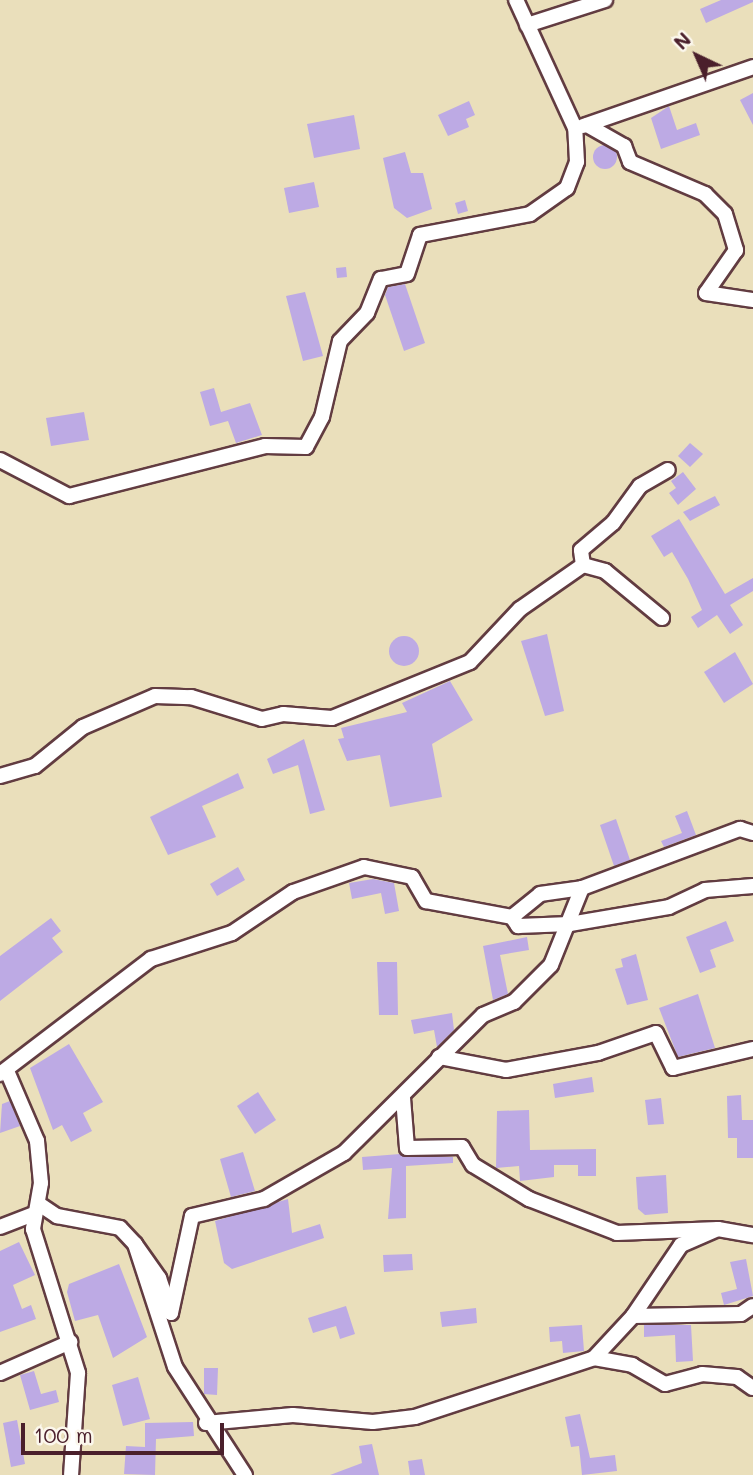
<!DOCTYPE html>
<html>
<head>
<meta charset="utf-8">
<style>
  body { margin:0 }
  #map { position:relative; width:753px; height:1475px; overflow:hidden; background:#eadfbb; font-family:Mali,sans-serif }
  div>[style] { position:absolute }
  .building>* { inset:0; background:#bdaae4 }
  .round { border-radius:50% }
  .roads { filter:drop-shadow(2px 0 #623c41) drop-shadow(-2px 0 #623c41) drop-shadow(0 2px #623c41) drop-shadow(0 -2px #623c41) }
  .minor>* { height:14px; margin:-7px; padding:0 7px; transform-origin:7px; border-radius:7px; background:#fff }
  span { translate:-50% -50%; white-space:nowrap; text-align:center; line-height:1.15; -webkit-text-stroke:7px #fbf7ec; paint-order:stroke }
  .north { position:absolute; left:662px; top:21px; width:70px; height:70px; -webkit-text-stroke:5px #fbf7ec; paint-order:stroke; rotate:316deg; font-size:19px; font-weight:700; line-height:28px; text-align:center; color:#4a1f2b }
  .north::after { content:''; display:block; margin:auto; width:24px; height:32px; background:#4a1f2b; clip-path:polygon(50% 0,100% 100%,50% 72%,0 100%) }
  .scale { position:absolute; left:21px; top:1423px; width:203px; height:32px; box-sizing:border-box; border:4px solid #4a1f2b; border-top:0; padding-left:9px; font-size:21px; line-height:24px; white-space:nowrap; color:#4a1f2b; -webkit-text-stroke:5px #fbf7ec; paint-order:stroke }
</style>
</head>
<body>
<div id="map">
  <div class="building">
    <div style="clip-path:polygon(721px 0,753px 0,753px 2px,706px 23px,700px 9px)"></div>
    <div style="clip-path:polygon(753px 93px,753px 125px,740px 100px)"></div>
    <div style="clip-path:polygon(469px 101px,475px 115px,466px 119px,469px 127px,448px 136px,438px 115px)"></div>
    <div style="clip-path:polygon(669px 106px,677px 130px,696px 123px,700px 135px,661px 149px,651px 118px)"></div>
    <div style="clip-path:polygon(354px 115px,360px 149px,314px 158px,307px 124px)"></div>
    <div class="round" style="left:593px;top:145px;width:24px;height:24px"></div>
    <div style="clip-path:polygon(405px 152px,411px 173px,423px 173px,432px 209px,407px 218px,394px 208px,383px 158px)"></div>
    <div style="clip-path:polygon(314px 182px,319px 207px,289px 213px,284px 188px)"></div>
    <div style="clip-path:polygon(465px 200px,468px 211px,458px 214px,455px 203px)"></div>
    <div style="clip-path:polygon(346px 267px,347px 277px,337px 278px,336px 268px)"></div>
    <div style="clip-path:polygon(405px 284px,425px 343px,404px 351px,385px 295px,388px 287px)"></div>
    <div style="clip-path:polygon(305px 292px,323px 356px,303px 361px,286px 296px)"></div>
    <div style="clip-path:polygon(214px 388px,221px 412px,250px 403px,262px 435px,236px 443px,228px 421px,210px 426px,200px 392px)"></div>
    <div style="clip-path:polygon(84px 412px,89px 440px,51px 446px,46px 418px)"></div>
    <div style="clip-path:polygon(690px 443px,703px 454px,690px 467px,678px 456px)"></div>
    <div style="clip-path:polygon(683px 472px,696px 489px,678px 505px,669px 493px,676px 488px,671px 481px)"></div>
    <div style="clip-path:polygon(715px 496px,720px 505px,690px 521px,683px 512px)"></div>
    <div style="clip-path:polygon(679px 519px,725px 594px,753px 578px,753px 591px,730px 605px,743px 625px,730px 634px,717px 615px,698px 628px,691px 617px,702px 610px,688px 579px,672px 552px,664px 557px,651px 536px)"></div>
    <div style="clip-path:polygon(547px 634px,564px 711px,545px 716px,521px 641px)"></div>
    <div class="round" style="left:389px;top:636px;width:30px;height:30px"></div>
    <div style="clip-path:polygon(735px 652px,753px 684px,724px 703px,704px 672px)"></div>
    <div style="clip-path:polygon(450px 681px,473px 720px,432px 744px,442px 797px,390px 807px,380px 755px,347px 761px,338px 739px,344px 738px,341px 728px,407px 712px,402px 703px)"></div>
    <div style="clip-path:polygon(304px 739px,325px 810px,310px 814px,298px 765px,273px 774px,267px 759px)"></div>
    <div style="clip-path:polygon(238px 773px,244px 788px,202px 806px,216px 837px,168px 855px,150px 817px)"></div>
    <div style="clip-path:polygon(687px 811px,696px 835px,664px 847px,661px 841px,682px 833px,675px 816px)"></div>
    <div style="clip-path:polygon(616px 819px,630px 860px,614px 866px,600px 825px)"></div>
    <div style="clip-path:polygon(238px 867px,245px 880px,217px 896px,210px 884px)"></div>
    <div style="clip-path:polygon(373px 879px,394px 883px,399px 911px,385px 914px,381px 893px,352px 899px,349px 883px)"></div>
    <div style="clip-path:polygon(51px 918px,61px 931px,52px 938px,63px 952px,0 1001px,0 956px)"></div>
    <div style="clip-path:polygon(726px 921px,734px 941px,710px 950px,716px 967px,700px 973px,686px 937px)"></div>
    <div style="clip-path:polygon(527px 937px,529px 950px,500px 955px,508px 994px,493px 1000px,483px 946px)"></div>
    <div style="clip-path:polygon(636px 954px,648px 1000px,627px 1005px,615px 969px,623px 967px,621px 959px)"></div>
    <div style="clip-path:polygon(377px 962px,397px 962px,398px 1015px,379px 1015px)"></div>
    <div style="clip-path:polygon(698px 994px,715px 1048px,678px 1057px,659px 1008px)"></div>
    <div style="clip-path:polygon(452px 1013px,454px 1030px,437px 1047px,434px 1030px,414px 1034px,411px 1020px)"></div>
    <div style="clip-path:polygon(69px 1044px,103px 1102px,83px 1113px,92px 1131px,71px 1142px,62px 1125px,53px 1130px,30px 1068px)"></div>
    <div style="clip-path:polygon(592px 1077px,594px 1092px,555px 1098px,553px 1084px)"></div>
    <div style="clip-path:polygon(258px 1092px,276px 1120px,255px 1134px,237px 1106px)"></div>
    <div style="clip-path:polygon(741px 1095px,742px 1120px,753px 1120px,753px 1158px,737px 1158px,737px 1138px,728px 1138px,727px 1096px)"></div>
    <div style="clip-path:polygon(661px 1098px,664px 1124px,648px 1125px,645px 1100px)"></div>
    <div style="clip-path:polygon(10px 1101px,20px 1126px,0 1133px,2px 1104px)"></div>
    <div style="clip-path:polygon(529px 1110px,530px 1150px,596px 1149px,596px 1176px,578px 1176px,578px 1165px,554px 1165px,554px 1177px,520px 1181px,519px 1166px,496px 1168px,497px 1111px)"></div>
    <div style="clip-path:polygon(243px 1152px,255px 1191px,231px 1197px,220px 1159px)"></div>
    <div style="clip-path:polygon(400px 1154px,453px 1157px,453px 1163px,406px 1166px,406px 1218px,388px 1219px,392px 1168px,363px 1170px,362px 1157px)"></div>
    <div style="clip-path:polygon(666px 1175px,668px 1213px,645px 1215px,638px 1209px,636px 1177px)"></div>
    <div style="clip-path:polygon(288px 1199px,292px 1233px,320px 1224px,324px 1238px,232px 1269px,224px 1263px,215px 1221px)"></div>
    <div style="clip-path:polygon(19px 1242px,35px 1275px,13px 1285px,22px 1309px,31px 1305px,36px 1319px,0 1332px,0 1251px)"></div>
    <div style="clip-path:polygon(412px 1254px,413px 1270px,384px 1272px,383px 1255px)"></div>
    <div style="clip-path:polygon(746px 1259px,753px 1296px,724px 1305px,721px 1293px,737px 1289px,730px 1262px)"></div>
    <div style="clip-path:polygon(119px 1264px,147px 1337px,113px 1358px,98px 1315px,75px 1321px,67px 1292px,69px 1284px)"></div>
    <div style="clip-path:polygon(346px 1306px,355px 1334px,340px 1339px,336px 1326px,313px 1333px,308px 1318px)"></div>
    <div style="clip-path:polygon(476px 1308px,477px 1323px,442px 1327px,440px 1312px)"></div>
    <div style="clip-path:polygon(582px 1325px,584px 1351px,563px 1353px,562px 1341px,550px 1342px,549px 1327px)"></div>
    <div style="clip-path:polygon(644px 1325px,691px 1325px,693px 1361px,676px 1362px,675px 1335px,644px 1337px)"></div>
    <div style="clip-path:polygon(204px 1368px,218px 1368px,217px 1395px,204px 1394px)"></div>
    <div style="clip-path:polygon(34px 1371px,41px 1394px,56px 1390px,59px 1402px,30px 1410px,20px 1375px)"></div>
    <div style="clip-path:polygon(138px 1377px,150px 1419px,123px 1426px,112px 1385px)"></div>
    <div style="clip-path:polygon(580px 1414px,590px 1458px,615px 1455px,617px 1471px,582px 1475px,579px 1446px,571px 1447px,565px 1417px)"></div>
    <div style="clip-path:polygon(17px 1420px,25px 1464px,11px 1467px,3px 1423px)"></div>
    <div style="clip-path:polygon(193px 1422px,194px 1436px,156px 1439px,155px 1475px,124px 1474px,126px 1446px,145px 1447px,145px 1423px)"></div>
    <div style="clip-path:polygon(372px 1444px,379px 1475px,330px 1475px,362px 1463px,359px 1446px)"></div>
    <div style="clip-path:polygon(422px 1459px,425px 1475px,410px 1475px,408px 1461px)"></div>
  </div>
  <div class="roads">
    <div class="minor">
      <div style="left:527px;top:25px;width:82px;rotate:-17.8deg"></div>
      <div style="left:587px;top:125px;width:43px;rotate:29.6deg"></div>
      <div style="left:624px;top:146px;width:17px;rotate:69deg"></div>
      <div style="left:630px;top:162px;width:82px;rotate:23.1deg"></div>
      <div style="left:705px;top:194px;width:28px;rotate:45deg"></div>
      <div style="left:725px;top:214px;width:38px;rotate:73deg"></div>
      <div style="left:736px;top:250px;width:52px;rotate:124.9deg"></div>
      <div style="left:706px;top:293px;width:48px;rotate:8.5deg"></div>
      <div style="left:583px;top:126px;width:180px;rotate:-19.1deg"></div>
      <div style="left:0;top:460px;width:78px;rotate:27.6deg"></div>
      <div style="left:69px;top:496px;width:202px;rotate:-14.3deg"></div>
      <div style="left:265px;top:446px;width:41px;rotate:1.4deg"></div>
      <div style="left:306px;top:447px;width:34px;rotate:-62deg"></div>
      <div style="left:322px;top:417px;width:78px;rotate:-76.7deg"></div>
      <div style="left:340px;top:341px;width:39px;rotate:-46deg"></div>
      <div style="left:367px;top:313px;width:37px;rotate:-68deg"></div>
      <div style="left:381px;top:279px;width:26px;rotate:-11deg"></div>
      <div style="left:407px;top:274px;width:41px;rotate:-71.6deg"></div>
      <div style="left:420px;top:235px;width:112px;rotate:-10.8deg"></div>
      <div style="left:530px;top:214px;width:45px;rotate:-35.1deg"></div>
      <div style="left:567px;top:188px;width:28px;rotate:-69deg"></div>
      <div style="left:577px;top:162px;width:34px;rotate:-93deg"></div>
      <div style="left:575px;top:128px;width:141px;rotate:-114.7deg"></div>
      <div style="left:583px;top:565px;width:23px;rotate:15deg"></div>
      <div style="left:605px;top:571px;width:74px;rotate:39.5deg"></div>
      <div style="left:0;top:776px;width:36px;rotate:-16deg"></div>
      <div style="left:35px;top:766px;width:62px;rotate:-39.1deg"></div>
      <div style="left:83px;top:727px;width:78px;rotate:-23.3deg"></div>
      <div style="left:155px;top:696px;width:36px;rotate:2deg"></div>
      <div style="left:191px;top:697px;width:74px;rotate:17.2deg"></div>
      <div style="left:262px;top:719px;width:22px;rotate:-13deg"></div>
      <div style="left:283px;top:714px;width:49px;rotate:4.7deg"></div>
      <div style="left:332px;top:718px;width:149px;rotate:-22.1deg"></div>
      <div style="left:470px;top:662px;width:73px;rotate:-46.7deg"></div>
      <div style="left:520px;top:609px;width:77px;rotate:-34.9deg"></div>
      <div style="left:583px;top:565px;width:15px;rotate:-98deg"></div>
      <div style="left:581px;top:550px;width:42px;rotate:-40.2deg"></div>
      <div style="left:613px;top:523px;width:46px;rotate:-53.9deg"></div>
      <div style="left:640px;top:486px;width:32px;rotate:-30deg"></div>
      <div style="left:512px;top:917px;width:11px;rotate:56deg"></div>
      <div style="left:518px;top:926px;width:52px;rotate:-2.2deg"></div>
      <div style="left:570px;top:924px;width:100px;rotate:-9.7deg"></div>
      <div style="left:669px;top:907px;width:40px;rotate:-25deg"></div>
      <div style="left:705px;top:890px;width:48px;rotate:-4.8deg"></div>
      <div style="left:439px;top:1057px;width:68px;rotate:11deg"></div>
      <div style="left:506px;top:1070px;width:94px;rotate:-10.5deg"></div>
      <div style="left:598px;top:1053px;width:61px;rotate:-19deg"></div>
      <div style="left:656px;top:1033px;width:39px;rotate:64deg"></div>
      <div style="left:673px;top:1068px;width:82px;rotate:-13.4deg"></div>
      <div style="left:7px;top:1071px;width:76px;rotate:66.8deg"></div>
      <div style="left:37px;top:1141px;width:42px;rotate:84.6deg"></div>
      <div style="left:41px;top:1183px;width:47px;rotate:99.9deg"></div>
      <div style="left:33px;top:1229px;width:151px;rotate:72.6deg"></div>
      <div style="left:78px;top:1373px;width:102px;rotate:93.9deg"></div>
      <div style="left:0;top:1074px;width:190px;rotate:-37.3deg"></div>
      <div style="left:151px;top:959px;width:85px;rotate:-17.8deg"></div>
      <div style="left:232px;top:933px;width:73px;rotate:-33.9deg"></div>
      <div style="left:293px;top:892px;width:75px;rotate:-19.4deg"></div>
      <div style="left:364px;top:867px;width:49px;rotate:11.8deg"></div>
      <div style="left:412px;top:877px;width:28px;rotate:60deg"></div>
      <div style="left:426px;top:901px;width:87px;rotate:10.5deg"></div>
      <div style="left:512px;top:917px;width:36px;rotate:-39deg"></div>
      <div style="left:540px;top:894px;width:42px;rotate:-8.1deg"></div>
      <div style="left:403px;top:1098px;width:50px;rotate:85.4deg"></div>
      <div style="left:407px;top:1148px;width:55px;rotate:-1deg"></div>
      <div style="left:462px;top:1147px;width:21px;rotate:59deg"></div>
      <div style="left:473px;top:1165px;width:66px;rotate:31.3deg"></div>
      <div style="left:529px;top:1199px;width:94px;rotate:21.1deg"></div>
      <div style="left:617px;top:1233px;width:101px;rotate:-2.3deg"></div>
      <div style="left:39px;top:1204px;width:22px;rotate:34deg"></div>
      <div style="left:57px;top:1216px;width:64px;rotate:10.8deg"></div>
      <div style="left:120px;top:1228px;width:22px;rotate:47deg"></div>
      <div style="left:135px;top:1244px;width:129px;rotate:72deg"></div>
      <div style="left:175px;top:1367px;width:129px;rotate:57.1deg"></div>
      <div style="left:0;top:1227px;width:34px;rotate:-21deg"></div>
      <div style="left:135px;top:1244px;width:42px;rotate:54.8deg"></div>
      <div style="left:159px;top:1278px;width:37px;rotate:71deg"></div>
      <div style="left:171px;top:1313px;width:99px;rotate:-77.8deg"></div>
      <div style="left:192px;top:1216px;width:74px;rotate:-13.3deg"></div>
      <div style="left:264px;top:1199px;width:92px;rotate:-29.9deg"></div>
      <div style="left:344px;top:1153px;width:196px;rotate:-44.8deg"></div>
      <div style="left:483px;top:1015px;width:34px;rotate:-23deg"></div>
      <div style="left:514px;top:1002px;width:52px;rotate:-45deg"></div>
      <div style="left:551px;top:965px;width:83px;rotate:-68.1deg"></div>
      <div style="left:582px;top:888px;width:169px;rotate:-20.5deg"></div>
      <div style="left:740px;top:829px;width:14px;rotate:17deg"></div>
      <div style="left:633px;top:1316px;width:86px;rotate:-55.9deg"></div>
      <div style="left:681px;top:1245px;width:40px;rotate:-23.4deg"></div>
      <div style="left:718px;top:1229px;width:36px;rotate:10deg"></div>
      <div style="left:594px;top:1358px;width:39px;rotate:10deg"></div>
      <div style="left:632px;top:1365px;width:38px;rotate:30deg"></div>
      <div style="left:665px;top:1384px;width:38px;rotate:-15deg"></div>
      <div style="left:702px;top:1374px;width:35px;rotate:5deg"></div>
      <div style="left:737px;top:1377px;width:19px;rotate:35deg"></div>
      <div style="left:0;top:1373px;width:77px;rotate:-23.9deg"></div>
      <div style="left:206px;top:1423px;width:87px;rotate:-5.3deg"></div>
      <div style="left:293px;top:1415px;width:80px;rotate:5deg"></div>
      <div style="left:373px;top:1422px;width:42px;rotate:-6.8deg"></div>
      <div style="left:415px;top:1417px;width:188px;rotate:-18.2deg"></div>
      <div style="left:594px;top:1358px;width:57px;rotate:-47.1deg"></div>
      <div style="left:633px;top:1316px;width:108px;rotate:-1.1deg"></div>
      <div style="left:741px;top:1314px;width:14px;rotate:-34deg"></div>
    </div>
  </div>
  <div class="north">N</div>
  <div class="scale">100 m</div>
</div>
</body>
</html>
